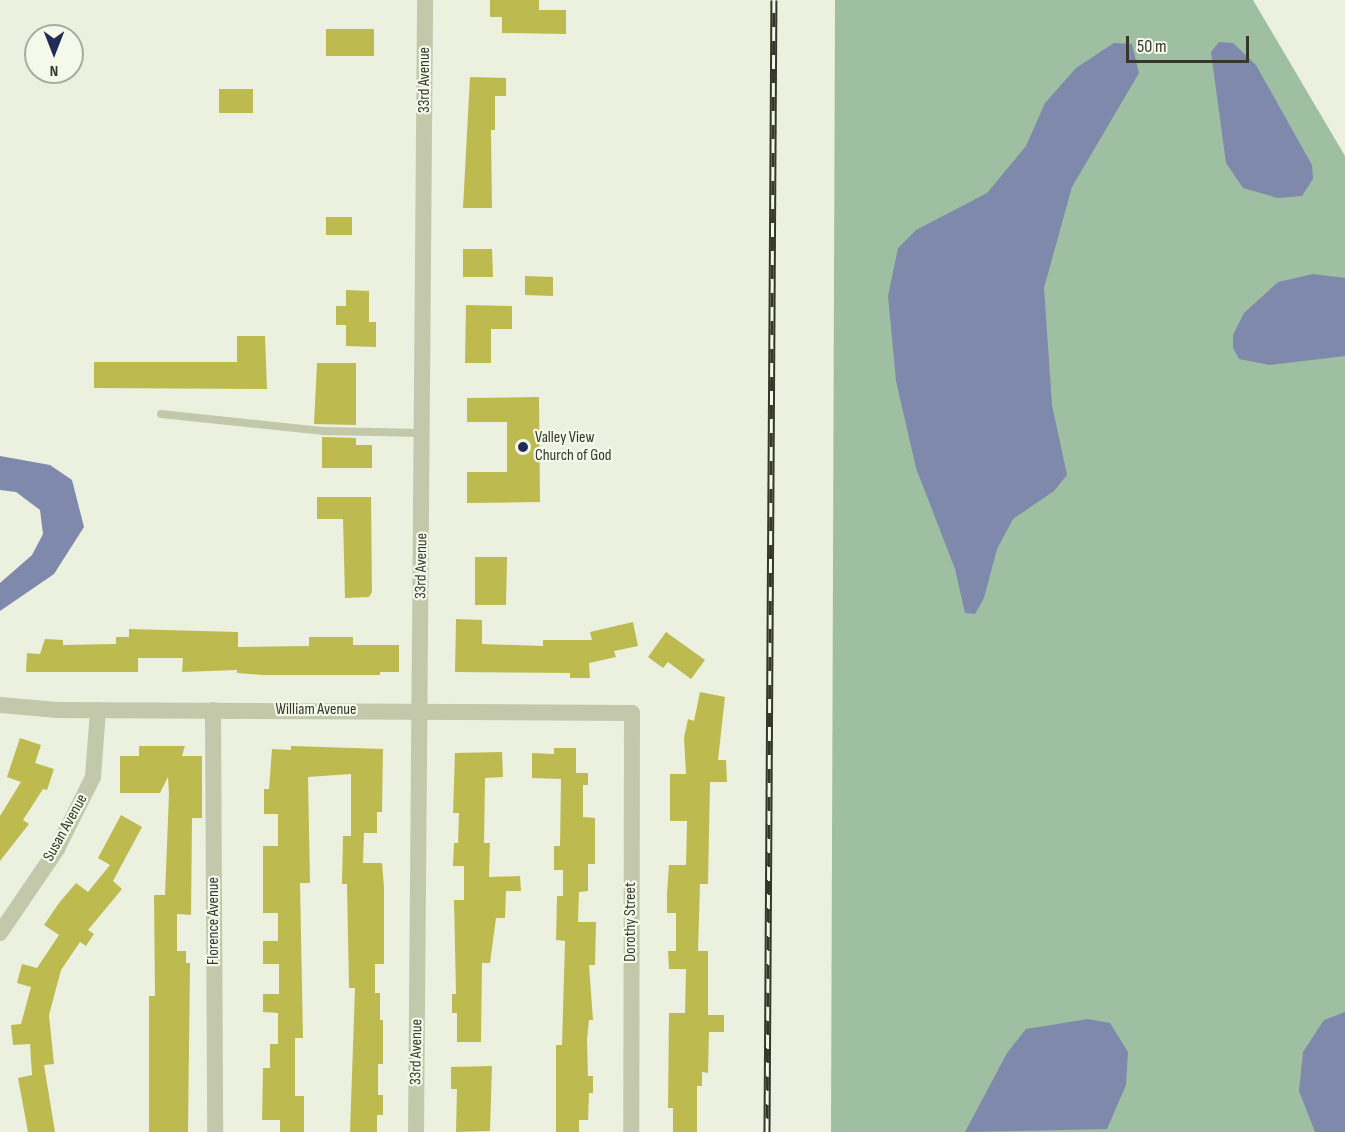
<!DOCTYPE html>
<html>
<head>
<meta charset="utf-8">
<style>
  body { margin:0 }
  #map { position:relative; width:1345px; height:1132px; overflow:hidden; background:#ecf1df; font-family:"Sofia Sans Condensed",sans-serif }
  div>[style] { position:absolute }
  .green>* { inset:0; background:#9fbfa2 }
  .water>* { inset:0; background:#7f89ac }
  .building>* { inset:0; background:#bdbb50 }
  .service>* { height:8px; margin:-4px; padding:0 4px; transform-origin:4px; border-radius:4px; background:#c3c8ab }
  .minor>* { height:16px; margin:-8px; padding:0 8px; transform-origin:8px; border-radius:8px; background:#c3c8ab }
  .rail>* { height:7px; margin-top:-3.5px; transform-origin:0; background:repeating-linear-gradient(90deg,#f5f9eb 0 14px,#36372a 0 28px); box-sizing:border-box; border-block:2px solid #36372a }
  .dots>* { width:16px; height:16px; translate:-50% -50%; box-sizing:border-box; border:3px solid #f5f9eb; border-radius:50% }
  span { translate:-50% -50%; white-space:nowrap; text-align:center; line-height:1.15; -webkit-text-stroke:4.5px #f5f9eb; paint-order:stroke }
  .street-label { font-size:16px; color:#36372a }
  .poi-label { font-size:16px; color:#36372a }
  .left { translate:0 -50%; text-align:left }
  .north { position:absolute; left:24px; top:24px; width:60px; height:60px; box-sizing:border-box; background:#f5f9eb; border:2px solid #a9ab9e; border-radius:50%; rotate:180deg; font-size:16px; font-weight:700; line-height:24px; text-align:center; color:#36372a }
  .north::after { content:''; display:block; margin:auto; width:21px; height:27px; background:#222c55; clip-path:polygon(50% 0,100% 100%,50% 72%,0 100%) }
  .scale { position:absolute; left:1126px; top:36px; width:123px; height:27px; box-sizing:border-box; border:3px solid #36372a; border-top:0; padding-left:8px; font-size:18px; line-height:21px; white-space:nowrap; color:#36372a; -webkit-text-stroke:4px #f5f9eb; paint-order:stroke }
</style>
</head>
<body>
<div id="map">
  <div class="green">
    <div style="clip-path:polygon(835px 0,1253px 0,1345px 156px,1345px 1132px,831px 1132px)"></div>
  </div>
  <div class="water">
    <div style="clip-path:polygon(1219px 42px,1233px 43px,1256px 65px,1312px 165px,1313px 179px,1302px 196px,1278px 198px,1243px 188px,1226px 163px,1211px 52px)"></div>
    <div style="clip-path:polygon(1114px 43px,1132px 44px,1139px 73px,1072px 187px,1044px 288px,1052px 405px,1067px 475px,1054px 491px,1013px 519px,997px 549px,984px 598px,975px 614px,965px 613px,955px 569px,916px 468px,896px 381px,888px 296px,898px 248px,916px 230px,987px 193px,1026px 146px,1045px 103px,1076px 68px)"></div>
    <div style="clip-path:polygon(1313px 274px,1345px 278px,1345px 356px,1270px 365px,1239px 359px,1233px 348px,1233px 335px,1244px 313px,1278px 282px)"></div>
    <div style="clip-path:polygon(0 456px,50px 465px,72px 480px,84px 527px,54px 574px,0 611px,0 583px,32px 555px,43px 534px,40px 510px,16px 492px,0 490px)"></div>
    <div style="clip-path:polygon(1345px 1012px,1345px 1132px,1315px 1132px,1299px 1091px,1303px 1052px,1324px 1020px)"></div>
    <div style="clip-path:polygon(1088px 1019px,1110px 1023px,1128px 1052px,1126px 1085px,1107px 1129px,965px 1132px,1007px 1053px,1026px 1029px)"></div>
  </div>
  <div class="building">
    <div style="clip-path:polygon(490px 0,539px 0,539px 10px,566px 10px,566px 34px,502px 33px,502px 17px,490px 17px)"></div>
    <div style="clip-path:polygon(326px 29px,374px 29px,374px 56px,326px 56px)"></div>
    <div style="clip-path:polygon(470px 77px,506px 78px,506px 96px,495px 96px,495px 130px,491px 130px,492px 208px,463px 208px)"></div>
    <div style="clip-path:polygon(219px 89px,253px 89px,253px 113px,219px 113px)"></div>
    <div style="clip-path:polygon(326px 217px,352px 217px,352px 235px,326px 235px)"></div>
    <div style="clip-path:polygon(463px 249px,492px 249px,493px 277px,463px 277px)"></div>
    <div style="clip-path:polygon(525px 276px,553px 277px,553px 296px,525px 295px)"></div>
    <div style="clip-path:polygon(346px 290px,369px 291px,369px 322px,376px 322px,376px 347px,346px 346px,346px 325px,336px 325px,336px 306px,346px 306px)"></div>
    <div style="clip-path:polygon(466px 305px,512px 306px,512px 329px,491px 329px,491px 363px,465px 363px)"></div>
    <div style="clip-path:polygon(237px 336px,265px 336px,267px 389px,94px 388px,94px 362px,237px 362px)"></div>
    <div style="clip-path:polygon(317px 363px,356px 363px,356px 425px,314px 424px)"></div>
    <div style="clip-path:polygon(539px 397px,540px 502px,467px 503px,467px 472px,507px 472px,507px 422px,467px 422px,467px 398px)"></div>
    <div style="clip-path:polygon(322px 437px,356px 438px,356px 445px,372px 445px,372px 468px,322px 468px)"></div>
    <div style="clip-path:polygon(317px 497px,371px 497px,372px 592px,369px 597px,345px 598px,343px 519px,317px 519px)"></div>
    <div style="clip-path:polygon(475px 557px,507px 557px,506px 605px,475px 605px)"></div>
    <div style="clip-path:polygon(456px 619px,482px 620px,482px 644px,543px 646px,543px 640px,592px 640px,590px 632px,633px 622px,638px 646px,614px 651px,616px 657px,589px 663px,590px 678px,570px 678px,570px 673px,455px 672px)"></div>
    <div style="clip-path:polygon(129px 629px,238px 632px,238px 647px,309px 646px,309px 637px,353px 637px,353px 645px,399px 645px,399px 672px,380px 672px,380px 675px,262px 675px,237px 673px,237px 670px,182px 672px,183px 658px,138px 658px,138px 672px,26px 672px,27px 653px,40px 654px,45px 639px,63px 640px,63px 645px,116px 644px,116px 637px,129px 637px)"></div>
    <div style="clip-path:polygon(666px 632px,705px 660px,691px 679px,668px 662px,663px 668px,648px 657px)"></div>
    <div style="clip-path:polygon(700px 692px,725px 697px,718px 760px,726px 760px,727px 782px,710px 782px,708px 884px,700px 884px,698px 951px,708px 951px,708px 1015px,724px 1015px,724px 1032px,709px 1032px,708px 1073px,702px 1072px,702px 1086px,697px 1086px,697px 1132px,673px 1132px,673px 1108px,668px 1108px,669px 1013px,685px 1013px,686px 969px,669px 969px,668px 951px,676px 951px,676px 913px,667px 913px,667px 893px,669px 865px,686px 865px,687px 821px,670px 821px,670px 774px,686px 774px,684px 738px,688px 719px,694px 721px)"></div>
    <div style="clip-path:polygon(20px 738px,41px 745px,35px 763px,54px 769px,47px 790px,43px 789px,23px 820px,29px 824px,0 861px,0 816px,21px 782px,7px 777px)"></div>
    <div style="clip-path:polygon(139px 746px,185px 746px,182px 756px,202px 756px,202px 818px,192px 818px,191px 915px,177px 914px,177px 951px,186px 951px,186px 963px,190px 963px,188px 1132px,149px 1132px,149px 996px,155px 996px,154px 895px,165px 895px,169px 794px,168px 777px,160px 793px,120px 793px,120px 756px,139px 756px)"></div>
    <div style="clip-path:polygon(291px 746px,383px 749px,382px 812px,377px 812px,377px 833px,364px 833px,363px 863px,382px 863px,384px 887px,384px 964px,375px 964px,375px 993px,380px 993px,380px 1020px,383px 1020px,383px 1064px,378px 1064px,378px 1095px,383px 1095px,383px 1115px,377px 1115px,377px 1132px,350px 1132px,355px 988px,349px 988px,347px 884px,342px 884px,343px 836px,351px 836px,351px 774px,308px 777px,310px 883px,300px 883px,303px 1038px,295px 1038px,295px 1096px,304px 1096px,304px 1132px,280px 1132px,280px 1120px,262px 1120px,263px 1068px,270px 1068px,270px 1044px,278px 1044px,278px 1013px,263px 1012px,263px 994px,279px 994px,279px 964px,263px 964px,263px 941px,278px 941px,278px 913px,263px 913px,263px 846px,278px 846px,278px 814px,264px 814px,264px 789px,269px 789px,272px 749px,291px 750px)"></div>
    <div style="clip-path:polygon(554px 748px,576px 748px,576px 773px,588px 773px,588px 785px,583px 785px,583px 817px,595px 818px,595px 864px,588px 864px,588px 891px,579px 892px,578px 922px,596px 922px,595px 965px,589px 965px,593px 1020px,589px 1020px,587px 1040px,588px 1076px,593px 1076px,593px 1093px,589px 1093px,588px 1120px,579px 1120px,579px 1132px,556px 1132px,556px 1045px,562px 1045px,565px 941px,556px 940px,557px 896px,563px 896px,563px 870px,554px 870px,554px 846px,560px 846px,561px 779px,532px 778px,532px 753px,554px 754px)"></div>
    <div style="clip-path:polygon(502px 752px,503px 777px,485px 778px,484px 843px,490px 843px,489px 877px,520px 876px,521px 891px,506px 891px,505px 918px,496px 918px,490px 963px,482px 963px,481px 1042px,457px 1042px,457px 1013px,452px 1013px,452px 994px,456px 994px,454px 900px,464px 900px,464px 866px,453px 866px,454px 843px,458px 843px,459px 813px,453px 813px,455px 753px)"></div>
    <div style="clip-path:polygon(121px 815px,142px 827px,113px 881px,122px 889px,88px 930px,94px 934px,86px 946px,80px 942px,61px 970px,49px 1015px,54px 1064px,44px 1065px,55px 1132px,28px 1132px,18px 1078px,32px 1075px,30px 1044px,13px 1045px,11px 1025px,21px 1024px,31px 987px,17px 983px,22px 964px,37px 968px,59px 935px,44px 925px,59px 903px,76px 883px,88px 892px,110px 865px,98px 858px)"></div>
    <div style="clip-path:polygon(492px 1066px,490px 1131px,456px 1132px,457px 1089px,451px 1089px,451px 1067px)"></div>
  </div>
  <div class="service">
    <div style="left:161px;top:414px;width:164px;rotate:6deg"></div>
    <div style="left:324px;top:431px;width:100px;rotate:1.1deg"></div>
  </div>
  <div class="minor">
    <div style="left:0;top:705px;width:57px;rotate:5deg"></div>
    <div style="left:57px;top:710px;width:575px;rotate:0.3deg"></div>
    <div style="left:632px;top:713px;width:419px;rotate:90.1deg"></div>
    <div style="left:213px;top:710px;width:422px;rotate:89.7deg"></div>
    <div style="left:0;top:933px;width:102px;rotate:-55.8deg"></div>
    <div style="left:57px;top:849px;width:80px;rotate:-63.4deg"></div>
    <div style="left:93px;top:777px;width:67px;rotate:-85.7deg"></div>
    <div style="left:416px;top:1132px;width:1132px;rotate:-89.54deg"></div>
  </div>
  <div class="rail">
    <div style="left:767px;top:1132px;width:1132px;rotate:-89.65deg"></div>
  </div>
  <div class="dots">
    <div style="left:523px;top:447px;background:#222c55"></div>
  </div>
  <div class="street-label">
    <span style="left:425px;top:80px;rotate:-90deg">33rd Avenue</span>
    <span style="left:422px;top:566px;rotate:-89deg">33rd Avenue</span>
    <span style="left:316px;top:710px">William Avenue</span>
    <span style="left:66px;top:828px;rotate:-61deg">Susan Avenue</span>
    <span style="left:214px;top:921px;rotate:-90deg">Florence Avenue</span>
    <span style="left:631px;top:922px;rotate:-90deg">Dorothy Street</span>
    <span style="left:417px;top:1052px;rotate:-89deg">33rd Avenue</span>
  </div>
  <div class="poi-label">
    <span class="left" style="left:535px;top:447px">Valley View<br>Church of God</span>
  </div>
  <div class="north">N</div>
  <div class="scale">50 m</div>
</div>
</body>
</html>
